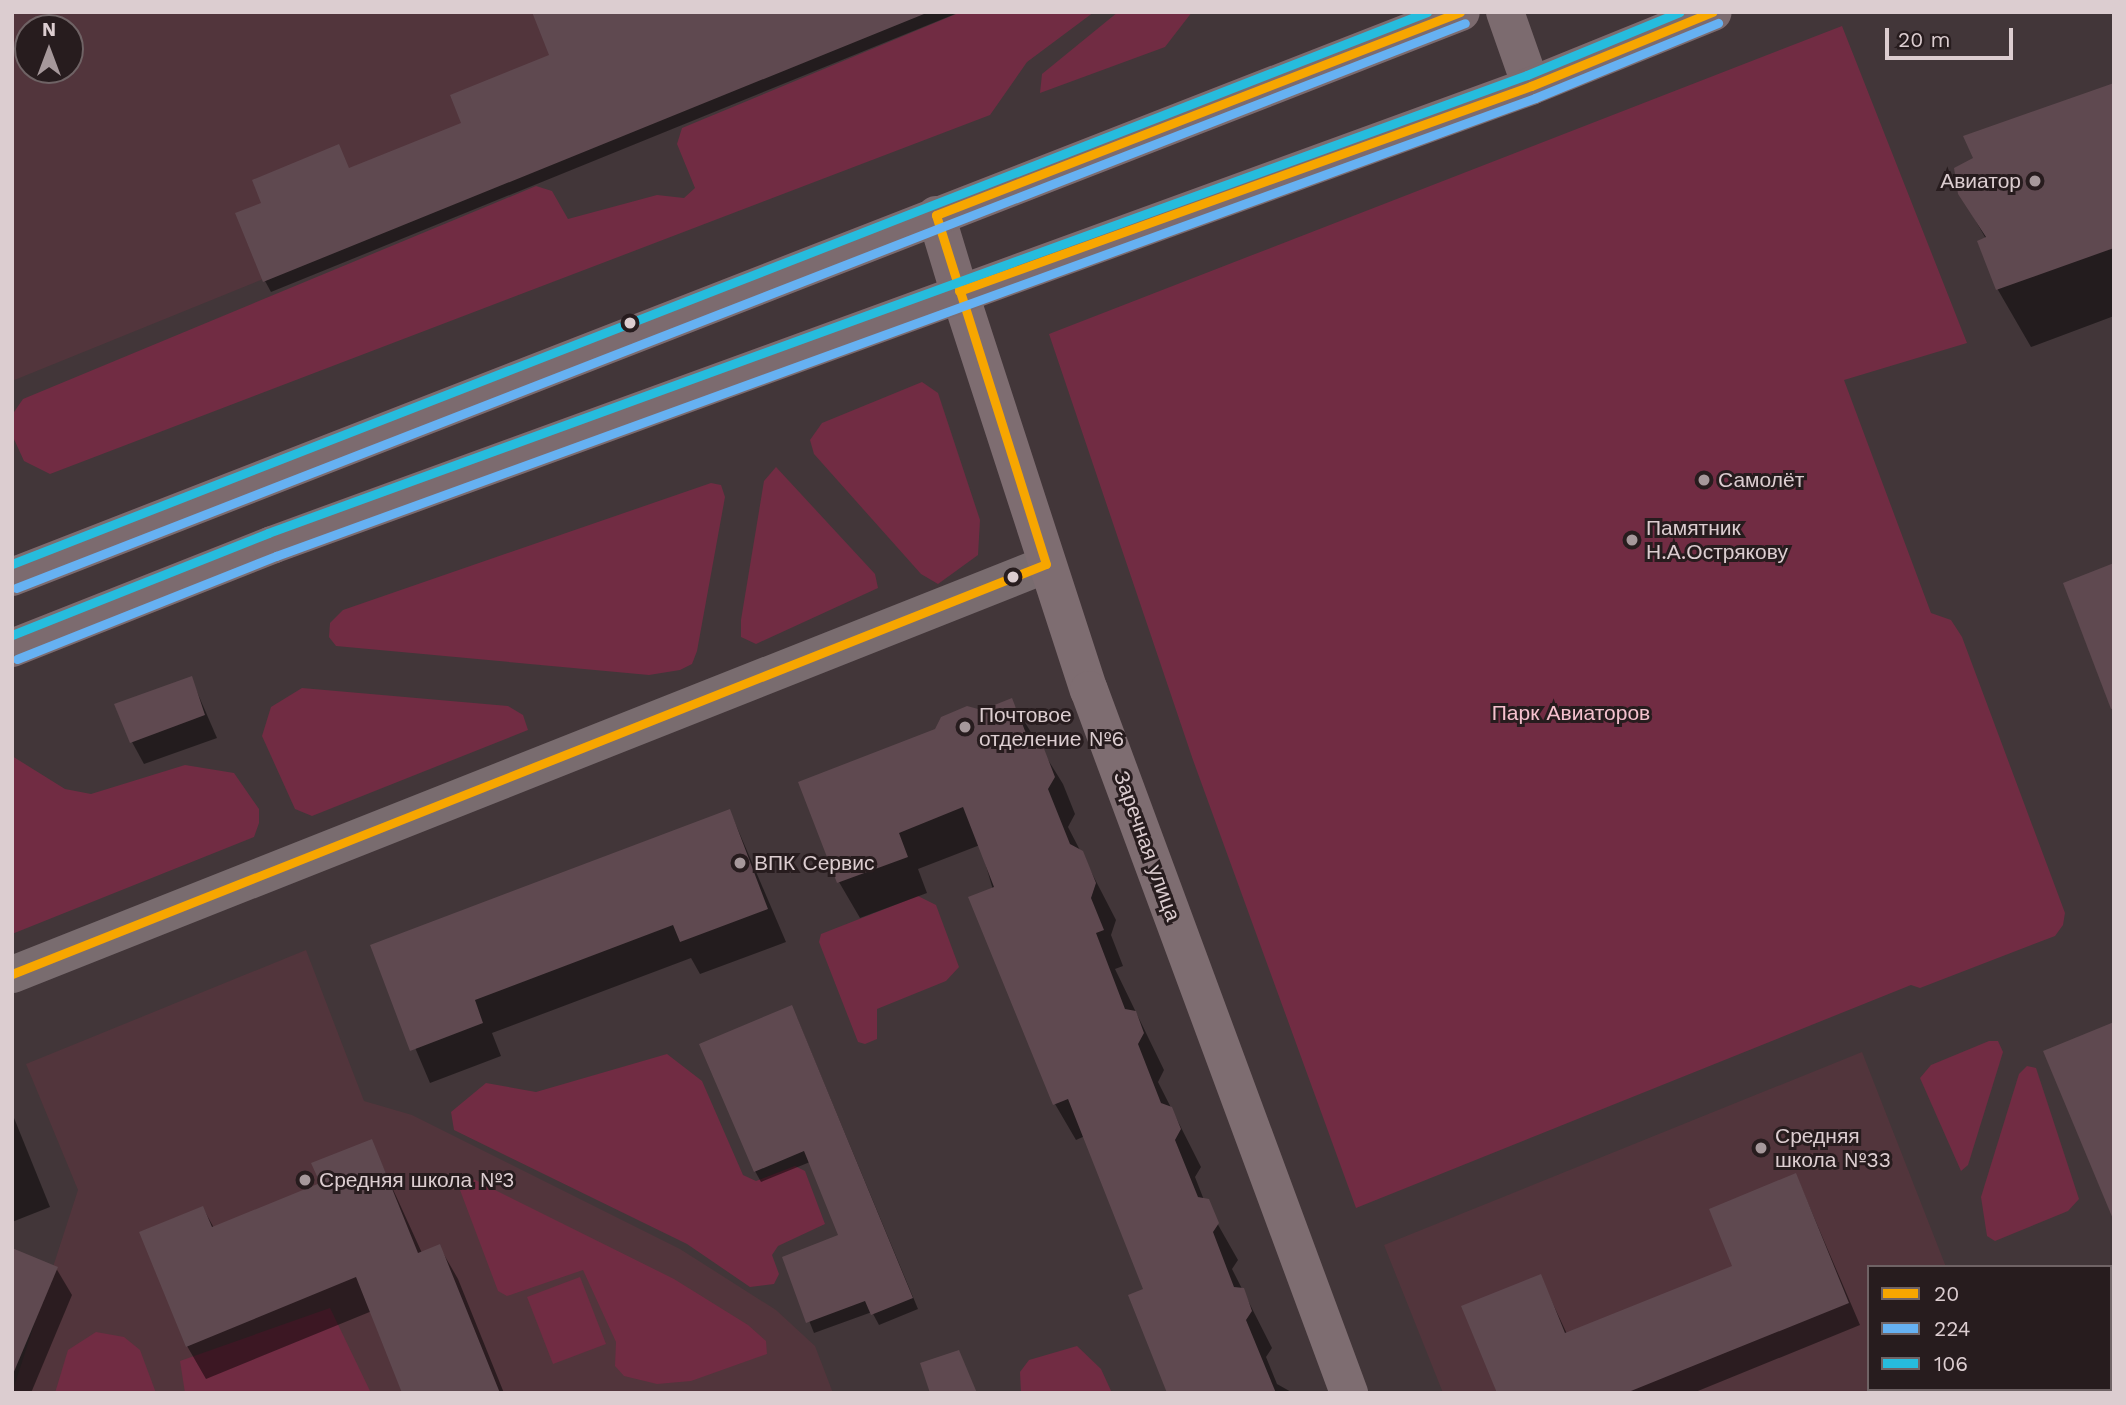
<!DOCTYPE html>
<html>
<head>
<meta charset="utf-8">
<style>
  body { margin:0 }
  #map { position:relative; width:2126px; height:1405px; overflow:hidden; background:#423639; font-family:"Work Sans",sans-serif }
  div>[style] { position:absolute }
  .built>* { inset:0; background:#52353c }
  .green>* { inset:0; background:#712c43 }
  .shadow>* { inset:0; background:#0007 }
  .building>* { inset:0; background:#5f4950 }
  .street>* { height:37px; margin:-18.5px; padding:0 18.5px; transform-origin:18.5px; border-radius:18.5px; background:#796c6f }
  .secondary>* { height:38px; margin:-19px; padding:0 19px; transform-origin:19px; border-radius:19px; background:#7e6d71 }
  .primary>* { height:38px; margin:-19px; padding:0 19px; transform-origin:19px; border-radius:19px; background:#7c6b6f }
  .bus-1>* { height:9px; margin:-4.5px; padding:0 4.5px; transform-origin:4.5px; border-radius:4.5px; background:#f7a600 }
  .bus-2>* { height:9px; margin:-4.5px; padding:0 4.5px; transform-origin:4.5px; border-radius:4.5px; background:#66b1f2 }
  .bus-3>* { height:9px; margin:-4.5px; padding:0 4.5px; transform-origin:4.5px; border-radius:4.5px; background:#26bcdd }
  .dots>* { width:19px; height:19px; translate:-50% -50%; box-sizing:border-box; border:4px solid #271c1e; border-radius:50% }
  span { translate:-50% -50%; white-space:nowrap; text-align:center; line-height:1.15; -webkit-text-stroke:6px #271c1e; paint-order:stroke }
  .poi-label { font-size:21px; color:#dccdd0 }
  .right { translate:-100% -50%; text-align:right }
  .left { translate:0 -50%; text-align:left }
  .park-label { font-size:21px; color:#f5c1ce }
  .street-label { font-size:21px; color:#dccdd0 }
  .frame { position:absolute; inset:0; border:14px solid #dccdd0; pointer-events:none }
  .legend { position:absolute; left:1867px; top:1265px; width:245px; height:126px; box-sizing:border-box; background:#271c1e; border:2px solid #6f6365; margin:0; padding:9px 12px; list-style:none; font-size:21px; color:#dccdd0 }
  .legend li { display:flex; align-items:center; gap:14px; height:35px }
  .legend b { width:35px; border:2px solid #6f6365 }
  .north { position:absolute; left:14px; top:14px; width:70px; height:70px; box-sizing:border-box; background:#271c1e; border:2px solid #6f6365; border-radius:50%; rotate:0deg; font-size:19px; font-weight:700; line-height:28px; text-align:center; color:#dccdd0 }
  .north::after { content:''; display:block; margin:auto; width:24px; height:32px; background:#a6989b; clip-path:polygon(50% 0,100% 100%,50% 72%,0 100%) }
  .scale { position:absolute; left:1885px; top:28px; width:128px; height:32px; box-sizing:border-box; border:4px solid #dccdd0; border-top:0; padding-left:9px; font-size:21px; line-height:24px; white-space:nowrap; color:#dccdd0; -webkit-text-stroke:5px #271c1e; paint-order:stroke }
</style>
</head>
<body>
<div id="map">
  <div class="built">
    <div style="clip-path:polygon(evenodd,12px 12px,921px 12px,12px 381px,12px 12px,28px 28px,70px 28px,70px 70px,28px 70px,28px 28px)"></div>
    <div style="clip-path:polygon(306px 950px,364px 1101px,412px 1115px,680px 1249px,776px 1310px,815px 1346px,833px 1393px,12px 1393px,78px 1190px,26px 1064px)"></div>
    <div style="clip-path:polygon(1862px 1052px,1946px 1267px,1869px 1267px,1869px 1389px,1995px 1393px,1443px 1393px,1384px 1245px)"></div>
  </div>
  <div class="green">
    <div style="clip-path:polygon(961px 12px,1094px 12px,1027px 62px,990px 115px,50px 474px,24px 461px,13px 437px,12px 415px,23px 399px,536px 186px,552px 191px,568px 219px,657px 195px,684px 198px,695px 188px,677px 144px,682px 128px)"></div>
    <div style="clip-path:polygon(1118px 12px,1192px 12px,1165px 47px,1040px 93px,1042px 74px)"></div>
    <div style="clip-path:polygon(1842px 26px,1967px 343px,1844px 380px,1931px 613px,1951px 620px,1962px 637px,2065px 913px,2063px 925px,2055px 936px,1920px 988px,1911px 985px,1356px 1208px,1193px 760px,1049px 334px)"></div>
    <div style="clip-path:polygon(922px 382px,938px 393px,980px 520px,978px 555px,938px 584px,921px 574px,814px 454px,810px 440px,822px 423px)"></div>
    <div style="clip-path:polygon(776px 467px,875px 574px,878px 588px,756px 644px,741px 637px,741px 620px,764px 481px)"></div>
    <div style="clip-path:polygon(711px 483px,721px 485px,725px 497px,697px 651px,692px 664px,680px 670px,649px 675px,336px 646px,329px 637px,330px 623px,343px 610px)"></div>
    <div style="clip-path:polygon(302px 688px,508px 706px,523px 715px,528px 730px,312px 816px,295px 809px,262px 736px,271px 707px)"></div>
    <div style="clip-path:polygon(12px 756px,65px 789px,91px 794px,185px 765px,234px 773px,259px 809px,259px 823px,254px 837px,12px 934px)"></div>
    <div style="clip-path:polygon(918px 896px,936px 905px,959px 967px,946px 981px,877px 1009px,877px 1039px,865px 1044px,858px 1042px,819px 942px,821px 934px)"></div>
    <div style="clip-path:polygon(1989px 1041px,1998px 1041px,2003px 1052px,1968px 1165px,1961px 1171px,1920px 1078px,1931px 1065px)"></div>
    <div style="clip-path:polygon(667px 1054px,702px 1081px,743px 1175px,756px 1181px,795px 1166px,805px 1171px,825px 1224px,778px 1246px,772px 1255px,779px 1274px,774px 1284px,750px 1287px,687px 1244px,454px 1130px,451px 1112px,486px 1083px,536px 1092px)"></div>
    <div style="clip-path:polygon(2027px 1066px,2036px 1068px,2079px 1199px,2068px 1211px,1995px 1241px,1987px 1236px,1981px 1197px,2019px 1074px)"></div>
    <div style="clip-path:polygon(473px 1179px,674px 1279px,748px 1325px,766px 1341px,767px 1354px,691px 1381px,657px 1384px,624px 1376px,615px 1366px,616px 1342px,583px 1270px,507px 1296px,498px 1291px,460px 1190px,461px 1182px)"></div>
    <div style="clip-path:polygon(580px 1277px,606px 1344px,553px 1364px,527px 1297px)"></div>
    <div style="clip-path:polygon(330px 1308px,371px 1393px,185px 1393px,180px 1361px)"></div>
    <div style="clip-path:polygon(96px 1332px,124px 1337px,140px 1350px,156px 1393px,55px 1393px,68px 1350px)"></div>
    <div style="clip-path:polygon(1077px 1346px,1101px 1369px,1112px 1393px,1021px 1393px,1020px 1372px,1029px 1360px)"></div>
  </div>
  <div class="shadow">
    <div style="clip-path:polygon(533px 12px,960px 12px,271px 292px,265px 281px,349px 169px,464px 123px,551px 56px)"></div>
    <div style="clip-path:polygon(2114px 85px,2114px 316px,2031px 347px,1998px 290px,1979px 242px,1986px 239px,1960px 193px,1976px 159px,1966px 137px)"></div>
    <div style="clip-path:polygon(191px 678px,217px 738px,144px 764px,132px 742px)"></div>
    <div style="clip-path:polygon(1011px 700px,1063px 784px,1075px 814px,1068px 827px,1116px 920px,1111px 935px,1123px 966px,1115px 969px,1164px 1070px,1158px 1082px,1201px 1167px,1195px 1177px,1204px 1200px,1238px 1260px,1232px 1269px,1272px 1348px,1266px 1357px,1277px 1384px,1293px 1393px,1170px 1393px,1146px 1290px,1085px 1136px,1076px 1140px,1055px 1104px,980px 845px,918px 869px,927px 893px,860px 918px,839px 882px,800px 783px)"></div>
    <div style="clip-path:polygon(730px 811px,786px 942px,700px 974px,691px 958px,492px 1033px,501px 1056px,430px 1083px,372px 946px)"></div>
    <div style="clip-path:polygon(797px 1018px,918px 1309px,879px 1325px,872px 1312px,814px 1333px,784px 1258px,841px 1236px,810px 1162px,761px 1182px,755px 1171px)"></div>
    <div style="clip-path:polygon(12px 1113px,50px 1207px,12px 1222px)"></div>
    <div style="clip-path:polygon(371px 1141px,422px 1253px,439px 1246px,458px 1279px,504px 1393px,404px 1393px,372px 1311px,206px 1379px,187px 1346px,203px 1208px,214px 1228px,322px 1184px)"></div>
    <div style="clip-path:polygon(1796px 1175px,1860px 1325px,1693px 1393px,1498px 1393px,1540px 1276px,1567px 1334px,1734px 1267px)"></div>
    <div style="clip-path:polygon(12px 1257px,56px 1268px,72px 1295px,31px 1393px,12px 1393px)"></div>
  </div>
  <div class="building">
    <div style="clip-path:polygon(532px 12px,924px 12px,924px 14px,263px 282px,235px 213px,261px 203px,252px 180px,339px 144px,349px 168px,461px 123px,450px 95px,549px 55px)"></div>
    <div style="clip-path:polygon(2114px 83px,2114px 248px,1996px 290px,1977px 241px,1986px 237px,1958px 194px,1954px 168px,1973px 158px,1963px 136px)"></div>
    <div style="clip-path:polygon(2114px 563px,2114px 708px,2111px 709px,2063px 583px)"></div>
    <div style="clip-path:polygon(192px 676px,205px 715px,130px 743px,114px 704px)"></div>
    <div style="clip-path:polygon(1012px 698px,1029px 741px,1043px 746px,1055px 777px,1048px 789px,1070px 844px,1083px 851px,1096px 883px,1091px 898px,1104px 930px,1096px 933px,1125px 1009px,1136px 1011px,1144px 1033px,1138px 1044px,1161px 1103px,1172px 1107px,1181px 1129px,1175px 1140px,1198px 1197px,1209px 1199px,1219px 1223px,1213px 1232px,1234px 1287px,1244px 1288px,1252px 1311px,1246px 1320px,1276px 1393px,1167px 1393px,1128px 1295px,1143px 1289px,1068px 1099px,1053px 1105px,968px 897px,994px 887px,963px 807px,899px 833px,908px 857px,837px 883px,798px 782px,935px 729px,941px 717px,967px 706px,982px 710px)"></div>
    <div style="clip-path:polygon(730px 809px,768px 909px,680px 942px,673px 925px,475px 1000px,483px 1023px,410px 1051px,370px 945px)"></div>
    <div style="clip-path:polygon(792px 1005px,913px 1298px,871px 1315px,865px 1301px,806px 1323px,782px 1257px,838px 1235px,804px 1151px,754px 1172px,699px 1044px)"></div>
    <div style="clip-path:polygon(2114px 1022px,2114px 1219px,2113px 1219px,2043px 1051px)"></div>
    <div style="clip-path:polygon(372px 1139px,418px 1253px,440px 1244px,500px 1393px,402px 1393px,356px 1277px,186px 1347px,139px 1232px,203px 1206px,212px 1227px,320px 1183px,311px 1163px)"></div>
    <div style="clip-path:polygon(1796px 1173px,1849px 1303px,1626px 1393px,1497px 1393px,1461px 1306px,1541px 1274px,1565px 1333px,1732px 1266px,1709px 1209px)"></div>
    <div style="clip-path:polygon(12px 1248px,58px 1267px,13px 1374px,12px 1374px)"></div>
    <div style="clip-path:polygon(959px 1350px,977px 1393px,930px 1393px,920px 1363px)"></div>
  </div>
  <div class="street">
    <div style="left:12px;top:974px;width:1112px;rotate:-21.63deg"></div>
  </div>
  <div class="secondary">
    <div style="left:959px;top:291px;width:420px;rotate:72deg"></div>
    <div style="left:1089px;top:690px;width:750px;rotate:69.7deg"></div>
  </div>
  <div class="primary">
    <div style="left:1505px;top:12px;width:78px;rotate:70.6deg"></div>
    <div style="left:936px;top:215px;width:79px;rotate:73.2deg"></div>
    <div style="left:12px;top:577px;width:1555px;rotate:-21.3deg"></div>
    <div style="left:12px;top:648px;width:280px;rotate:-21.6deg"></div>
    <div style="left:272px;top:545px;width:1340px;rotate:-20.03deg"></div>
    <div style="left:1531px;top:86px;width:196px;rotate:-22.1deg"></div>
  </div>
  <div class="bus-1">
    <div style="left:959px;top:291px;width:608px;rotate:-19.72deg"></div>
    <div style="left:1531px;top:86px;width:196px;rotate:-22.2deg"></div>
    <div style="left:1046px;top:564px;width:366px;rotate:-107.5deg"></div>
    <div style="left:936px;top:215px;width:562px;rotate:-21.18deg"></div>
    <div style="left:12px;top:974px;width:1112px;rotate:-21.63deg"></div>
  </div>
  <div class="bus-2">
    <div style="left:16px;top:588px;width:1555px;rotate:-21.3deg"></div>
    <div style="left:17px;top:659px;width:279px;rotate:-21.7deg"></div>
    <div style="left:276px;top:556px;width:1340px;rotate:-19.99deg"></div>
    <div style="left:1535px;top:98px;width:198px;rotate:-22.3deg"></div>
  </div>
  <div class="bus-3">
    <div style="left:12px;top:564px;width:1519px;rotate:-21.31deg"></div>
    <div style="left:12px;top:635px;width:276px;rotate:-21.7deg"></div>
    <div style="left:268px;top:533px;width:1340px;rotate:-19.99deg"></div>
    <div style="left:1527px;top:75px;width:165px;rotate:-22.4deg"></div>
  </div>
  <div class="dots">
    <div style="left:2035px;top:181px;background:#a6989b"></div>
    <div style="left:630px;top:323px;background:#dccdd0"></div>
    <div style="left:1704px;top:480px;background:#a6989b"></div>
    <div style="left:1632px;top:540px;background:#a6989b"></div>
    <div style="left:1013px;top:577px;background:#dccdd0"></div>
    <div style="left:965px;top:727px;background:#a6989b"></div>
    <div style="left:740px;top:863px;background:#a6989b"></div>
    <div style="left:1761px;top:1148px;background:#a6989b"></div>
    <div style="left:305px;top:1180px;background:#a6989b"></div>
  </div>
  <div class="poi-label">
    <span class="right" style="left:2021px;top:181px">Авиатор</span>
    <span class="left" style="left:1718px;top:480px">Самолёт</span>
    <span class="left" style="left:1646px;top:540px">Памятник<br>Н.А.Острякову</span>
    <span class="left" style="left:979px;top:727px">Почтовое<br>отделение №6</span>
    <span class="left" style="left:754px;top:863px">ВПК Сервис</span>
    <span class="left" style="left:1775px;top:1148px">Средняя<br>школа №33</span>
    <span class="left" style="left:319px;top:1180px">Средняя школа №3</span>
  </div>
  <div class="park-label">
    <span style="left:1571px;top:713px">Парк Авиаторов</span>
  </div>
  <div class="street-label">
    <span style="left:1147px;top:846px;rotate:70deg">Заречная улица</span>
  </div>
  <div class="frame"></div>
  <ul class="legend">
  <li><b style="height:9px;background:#f7a600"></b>20</li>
  <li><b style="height:9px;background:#66b1f2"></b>224</li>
  <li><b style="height:9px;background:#26bcdd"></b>106</li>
  </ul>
  <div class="north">N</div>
  <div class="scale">20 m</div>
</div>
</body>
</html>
